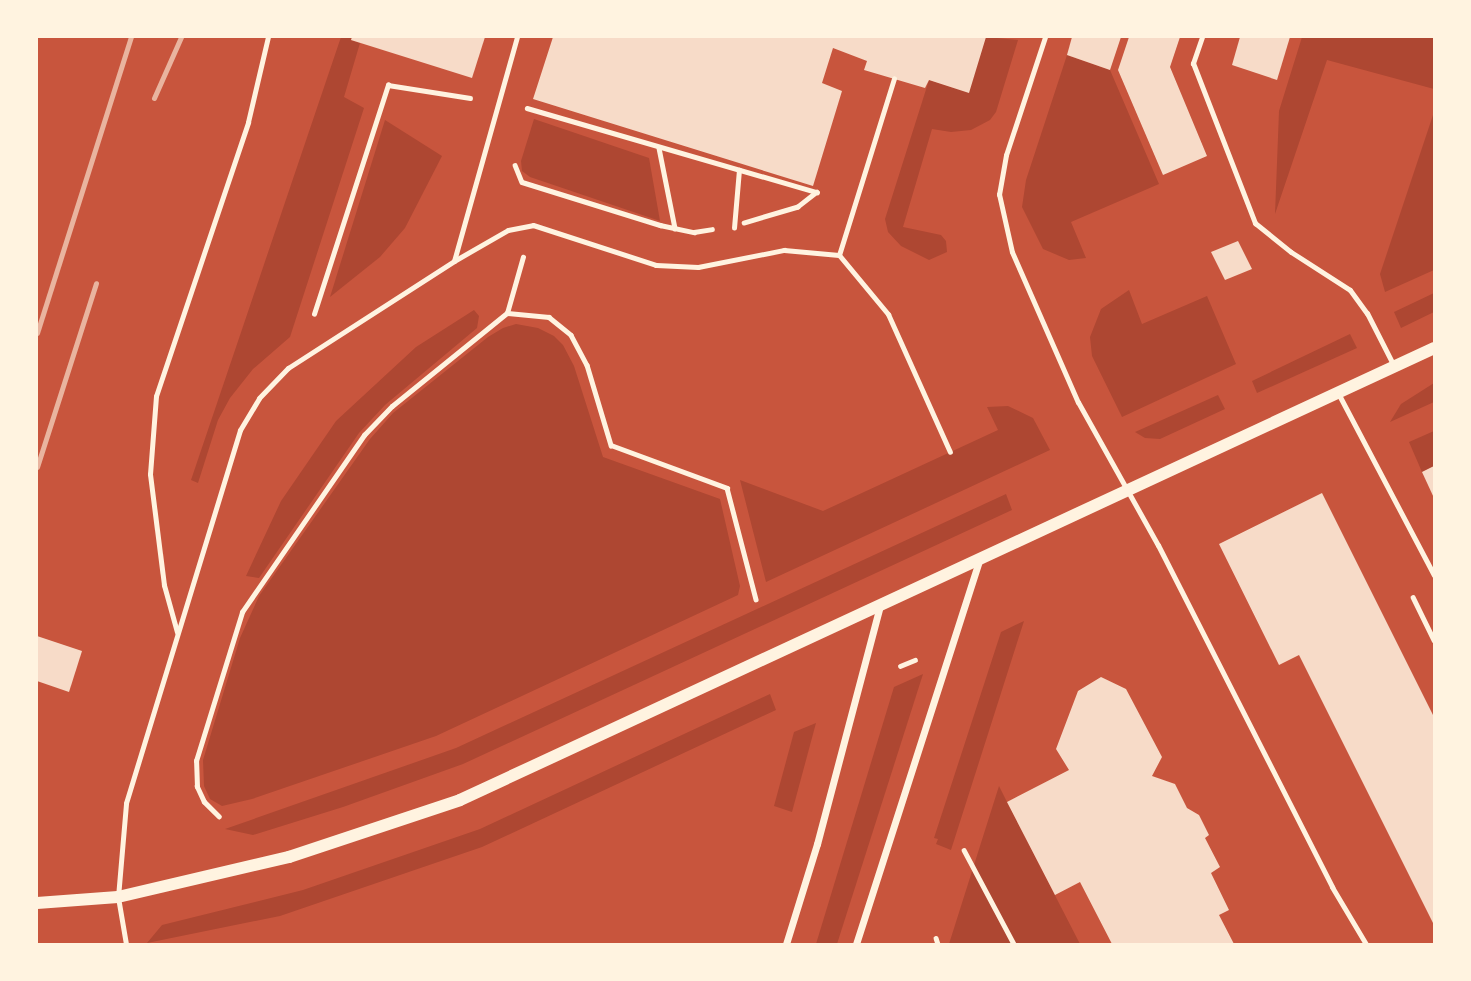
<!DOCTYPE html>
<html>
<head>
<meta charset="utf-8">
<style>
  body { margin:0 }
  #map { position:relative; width:1471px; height:981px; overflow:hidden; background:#c8553d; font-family:Lato,sans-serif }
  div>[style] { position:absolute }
  .green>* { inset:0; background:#ae4732 }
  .building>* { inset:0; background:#f7dbc8 }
  .path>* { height:4.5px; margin:-2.25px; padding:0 2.25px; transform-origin:2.25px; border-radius:2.25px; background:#fff3e0 }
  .service>* { height:5px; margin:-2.5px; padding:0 2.5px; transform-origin:2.5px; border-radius:2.5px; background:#fff3e0 }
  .minor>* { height:7px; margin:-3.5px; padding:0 3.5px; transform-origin:3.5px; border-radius:3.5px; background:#fff3e0 }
  .tertiary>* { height:12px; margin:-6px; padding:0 6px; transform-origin:6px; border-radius:6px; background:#fff3e0 }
  .rail>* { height:5px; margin:-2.5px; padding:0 2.5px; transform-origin:2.5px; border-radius:2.5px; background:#e9b49f }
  span { translate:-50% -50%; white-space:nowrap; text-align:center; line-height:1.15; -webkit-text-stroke:7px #fff3e0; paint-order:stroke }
  .frame { position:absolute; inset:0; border:38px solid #fff3e0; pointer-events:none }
</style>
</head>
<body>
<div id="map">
  <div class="green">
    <div style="clip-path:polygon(341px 37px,352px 37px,351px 40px,360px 43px,344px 97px,364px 108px,290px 337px,253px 369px,230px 398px,218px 420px,198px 483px,191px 480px)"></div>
    <div style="clip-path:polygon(986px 37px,1018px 40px,996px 112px,990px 120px,971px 130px,951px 132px,932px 129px,903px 227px,941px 235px,946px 241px,947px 252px,929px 260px,901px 246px,888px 232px,885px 219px,929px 80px,968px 92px)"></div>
    <div style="clip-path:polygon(1302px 37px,1434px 37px,1434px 89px,1327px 60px,1275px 214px,1279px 111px)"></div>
    <div style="clip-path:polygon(1067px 55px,1110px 70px,1159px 184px,1071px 222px,1086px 258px,1069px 260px,1043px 249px,1022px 207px,1026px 180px)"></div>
    <div style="clip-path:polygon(1434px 112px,1434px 270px,1385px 292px,1380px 274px)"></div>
    <div style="clip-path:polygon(534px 119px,649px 158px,660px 221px,530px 177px,522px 171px,521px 161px)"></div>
    <div style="clip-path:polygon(385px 120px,442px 156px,405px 228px,380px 257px,330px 297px)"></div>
    <div style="clip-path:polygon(1129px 290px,1142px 324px,1207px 296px,1236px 364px,1122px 417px,1092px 356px,1090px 337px,1101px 309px)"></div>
    <div style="clip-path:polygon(1434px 293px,1434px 312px,1401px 328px,1394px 312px)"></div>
    <div style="clip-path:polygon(474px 310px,479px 316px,477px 328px,385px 405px,359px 433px,259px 578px,246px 576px,281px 501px,336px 421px,416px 347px)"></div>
    <div style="clip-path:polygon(516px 324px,538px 328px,554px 336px,563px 345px,574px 366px,603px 457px,720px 499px,740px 586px,738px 595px,436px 736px,252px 799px,222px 806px,210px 799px,204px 786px,203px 760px,240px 638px,259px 596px,370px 439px,393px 413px,488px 337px,503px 328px)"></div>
    <div style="clip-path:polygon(1350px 334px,1357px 348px,1257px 393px,1252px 381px)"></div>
    <div style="clip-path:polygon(1434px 383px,1434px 402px,1390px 422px,1401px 404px)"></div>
    <div style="clip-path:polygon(1218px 395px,1225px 409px,1160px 439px,1145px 438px,1135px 432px)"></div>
    <div style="clip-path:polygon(1008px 406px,1033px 418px,1050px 450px,766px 582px,740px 480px,823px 511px,998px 430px,987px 407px)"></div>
    <div style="clip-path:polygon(1434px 431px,1434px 466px,1422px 472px,1409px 442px)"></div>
    <div style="clip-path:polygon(1006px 494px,1012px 510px,463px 764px,343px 807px,253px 835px,225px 829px,456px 748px)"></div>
    <div style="clip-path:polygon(1024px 621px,951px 850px,936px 844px,938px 839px,934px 838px,1001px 632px)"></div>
    <div style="clip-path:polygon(923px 674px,837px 944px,816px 944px,894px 687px)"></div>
    <div style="clip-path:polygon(770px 694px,776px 710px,482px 847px,280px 916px,147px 943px,162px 925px,303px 890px,480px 829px)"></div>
    <div style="clip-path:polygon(816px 723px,792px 812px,774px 806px,794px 732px)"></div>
    <div style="clip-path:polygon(999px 786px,1007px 802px,1080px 944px,949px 944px)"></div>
  </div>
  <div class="building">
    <div style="clip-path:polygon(352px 37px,485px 37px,472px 78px,351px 40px)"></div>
    <div style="clip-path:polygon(553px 37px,986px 37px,969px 93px,929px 80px,925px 88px,864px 70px,867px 61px,833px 48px,822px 83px,842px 91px,813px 186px,533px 99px)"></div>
    <div style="clip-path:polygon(1072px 37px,1121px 37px,1110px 70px,1067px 55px)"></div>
    <div style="clip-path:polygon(1129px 37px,1180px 37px,1170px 67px,1207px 156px,1163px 175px,1118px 70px)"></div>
    <div style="clip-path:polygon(1240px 37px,1290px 37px,1277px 80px,1232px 65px)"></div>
    <div style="clip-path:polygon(1238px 241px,1252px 269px,1225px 280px,1211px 252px)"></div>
    <div style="clip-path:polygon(1434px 466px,1434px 498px,1422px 472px)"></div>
    <div style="clip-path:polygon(1322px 493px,1434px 717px,1434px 925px,1299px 655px,1279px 665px,1219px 544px)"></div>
    <div style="clip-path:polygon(37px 636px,82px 651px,69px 692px,37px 681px)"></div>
    <div style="clip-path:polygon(1101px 677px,1126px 689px,1162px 757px,1152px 776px,1175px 784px,1187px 808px,1199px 815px,1209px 835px,1205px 838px,1220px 867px,1211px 873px,1229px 910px,1219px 915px,1234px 944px,1112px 944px,1080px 882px,1055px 895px,1007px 802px,1069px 770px,1056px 749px,1078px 691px)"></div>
  </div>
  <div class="path">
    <div style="left:527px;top:108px;width:302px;rotate:16.2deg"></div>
    <div style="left:817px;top:192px;width:24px;rotate:142deg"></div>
    <div style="left:798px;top:207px;width:56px;rotate:163.5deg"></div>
    <div style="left:659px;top:148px;width:82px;rotate:78.7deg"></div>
    <div style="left:515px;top:165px;width:18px;rotate:68deg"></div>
    <div style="left:522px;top:182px;width:145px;rotate:17.3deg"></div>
    <div style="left:660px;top:225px;width:35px;rotate:12deg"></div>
    <div style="left:694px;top:232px;width:18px;rotate:-9deg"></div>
    <div style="left:734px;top:228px;width:58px;rotate:-85.1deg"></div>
    <div style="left:507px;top:313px;width:58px;rotate:-74.1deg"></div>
    <div style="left:314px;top:314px;width:241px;rotate:-72.1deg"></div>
    <div style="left:388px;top:85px;width:83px;rotate:9deg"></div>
    <div style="left:1413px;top:597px;width:48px;rotate:64deg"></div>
    <div style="left:900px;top:666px;width:16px;rotate:-22deg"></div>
    <div style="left:219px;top:817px;width:21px;rotate:-135deg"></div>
    <div style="left:204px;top:802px;width:17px;rotate:-115deg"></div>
    <div style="left:197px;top:787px;width:26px;rotate:-92deg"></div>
    <div style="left:196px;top:761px;width:156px;rotate:-72.8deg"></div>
    <div style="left:242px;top:612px;width:215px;rotate:-55.4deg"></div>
    <div style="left:364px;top:435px;width:40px;rotate:-46deg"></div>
    <div style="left:392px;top:406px;width:148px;rotate:-39deg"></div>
    <div style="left:507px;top:313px;width:42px;rotate:5.4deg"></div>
    <div style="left:549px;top:317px;width:28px;rotate:39deg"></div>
    <div style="left:571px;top:335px;width:34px;rotate:62deg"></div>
    <div style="left:587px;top:365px;width:84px;rotate:73.3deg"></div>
    <div style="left:611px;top:445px;width:124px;rotate:20.3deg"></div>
    <div style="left:727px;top:488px;width:115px;rotate:75.4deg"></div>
    <div style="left:964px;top:850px;width:106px;rotate:62deg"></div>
    <div style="left:936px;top:938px;width:6px;rotate:72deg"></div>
  </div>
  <div class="service">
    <div style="left:1045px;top:37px;width:124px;rotate:108.3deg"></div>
    <div style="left:1006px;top:155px;width:40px;rotate:100deg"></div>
    <div style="left:999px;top:194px;width:59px;rotate:77.4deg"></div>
    <div style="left:1012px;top:252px;width:164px;rotate:66.3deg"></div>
    <div style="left:1078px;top:402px;width:164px;rotate:60.8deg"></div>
    <div style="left:1158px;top:545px;width:384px;rotate:63deg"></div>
    <div style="left:1332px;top:887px;width:66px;rotate:59.2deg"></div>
    <div style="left:1202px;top:37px;width:28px;rotate:109deg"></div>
    <div style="left:1193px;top:63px;width:172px;rotate:68.8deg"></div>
    <div style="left:1255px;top:223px;width:46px;rotate:38.9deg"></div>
    <div style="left:1291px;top:252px;width:70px;rotate:32.8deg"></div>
    <div style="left:1350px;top:290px;width:29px;rotate:54deg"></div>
    <div style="left:1367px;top:313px;width:59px;rotate:63deg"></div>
    <div style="left:839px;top:255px;width:185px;rotate:-72.7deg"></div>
    <div style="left:454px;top:261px;width:233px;rotate:-74.3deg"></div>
    <div style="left:1338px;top:393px;width:206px;rotate:62.2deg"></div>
    <div style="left:177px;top:632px;width:49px;rotate:-105.5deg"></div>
    <div style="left:164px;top:585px;width:112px;rotate:-97.2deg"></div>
    <div style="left:150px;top:474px;width:78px;rotate:-85.6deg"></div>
    <div style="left:156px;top:396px;width:289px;rotate:-71.4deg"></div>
    <div style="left:248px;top:122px;width:87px;rotate:-76.8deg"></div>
    <div style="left:126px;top:944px;width:48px;rotate:-99.7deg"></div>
    <div style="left:118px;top:897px;width:94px;rotate:-85.1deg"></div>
    <div style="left:126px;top:803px;width:390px;rotate:-73deg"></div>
    <div style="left:240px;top:430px;width:37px;rotate:-59deg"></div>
    <div style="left:259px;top:398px;width:42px;rotate:-46deg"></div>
    <div style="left:288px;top:368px;width:197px;rotate:-32.8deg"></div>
    <div style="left:454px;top:261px;width:62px;rotate:-29.9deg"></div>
    <div style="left:508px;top:230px;width:25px;rotate:-11deg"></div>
    <div style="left:533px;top:225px;width:129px;rotate:18deg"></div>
    <div style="left:656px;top:265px;width:42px;rotate:2.7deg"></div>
    <div style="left:698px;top:267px;width:88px;rotate:-11.2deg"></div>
    <div style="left:784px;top:250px;width:55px;rotate:5.2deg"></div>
    <div style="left:839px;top:255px;width:77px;rotate:50.3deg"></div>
    <div style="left:888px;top:314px;width:151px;rotate:65.8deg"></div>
  </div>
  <div class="minor">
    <div style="left:786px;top:944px;width:105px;rotate:-72.8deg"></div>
    <div style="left:817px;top:844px;width:243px;rotate:-75.2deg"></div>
    <div style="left:856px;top:944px;width:401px;rotate:-72.2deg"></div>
  </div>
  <div class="tertiary">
    <div style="left:37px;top:903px;width:81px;rotate:-4.2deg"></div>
    <div style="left:118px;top:897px;width:176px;rotate:-13.2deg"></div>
    <div style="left:289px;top:857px;width:180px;rotate:-18.4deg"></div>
    <div style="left:460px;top:800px;width:1074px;rotate:-24.89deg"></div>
  </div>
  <div class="rail">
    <div style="left:154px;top:98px;width:67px;rotate:-66.1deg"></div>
    <div style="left:37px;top:333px;width:311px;rotate:-72.4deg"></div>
    <div style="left:37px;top:467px;width:193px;rotate:-72.2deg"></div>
  </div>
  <div class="frame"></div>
</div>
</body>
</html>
